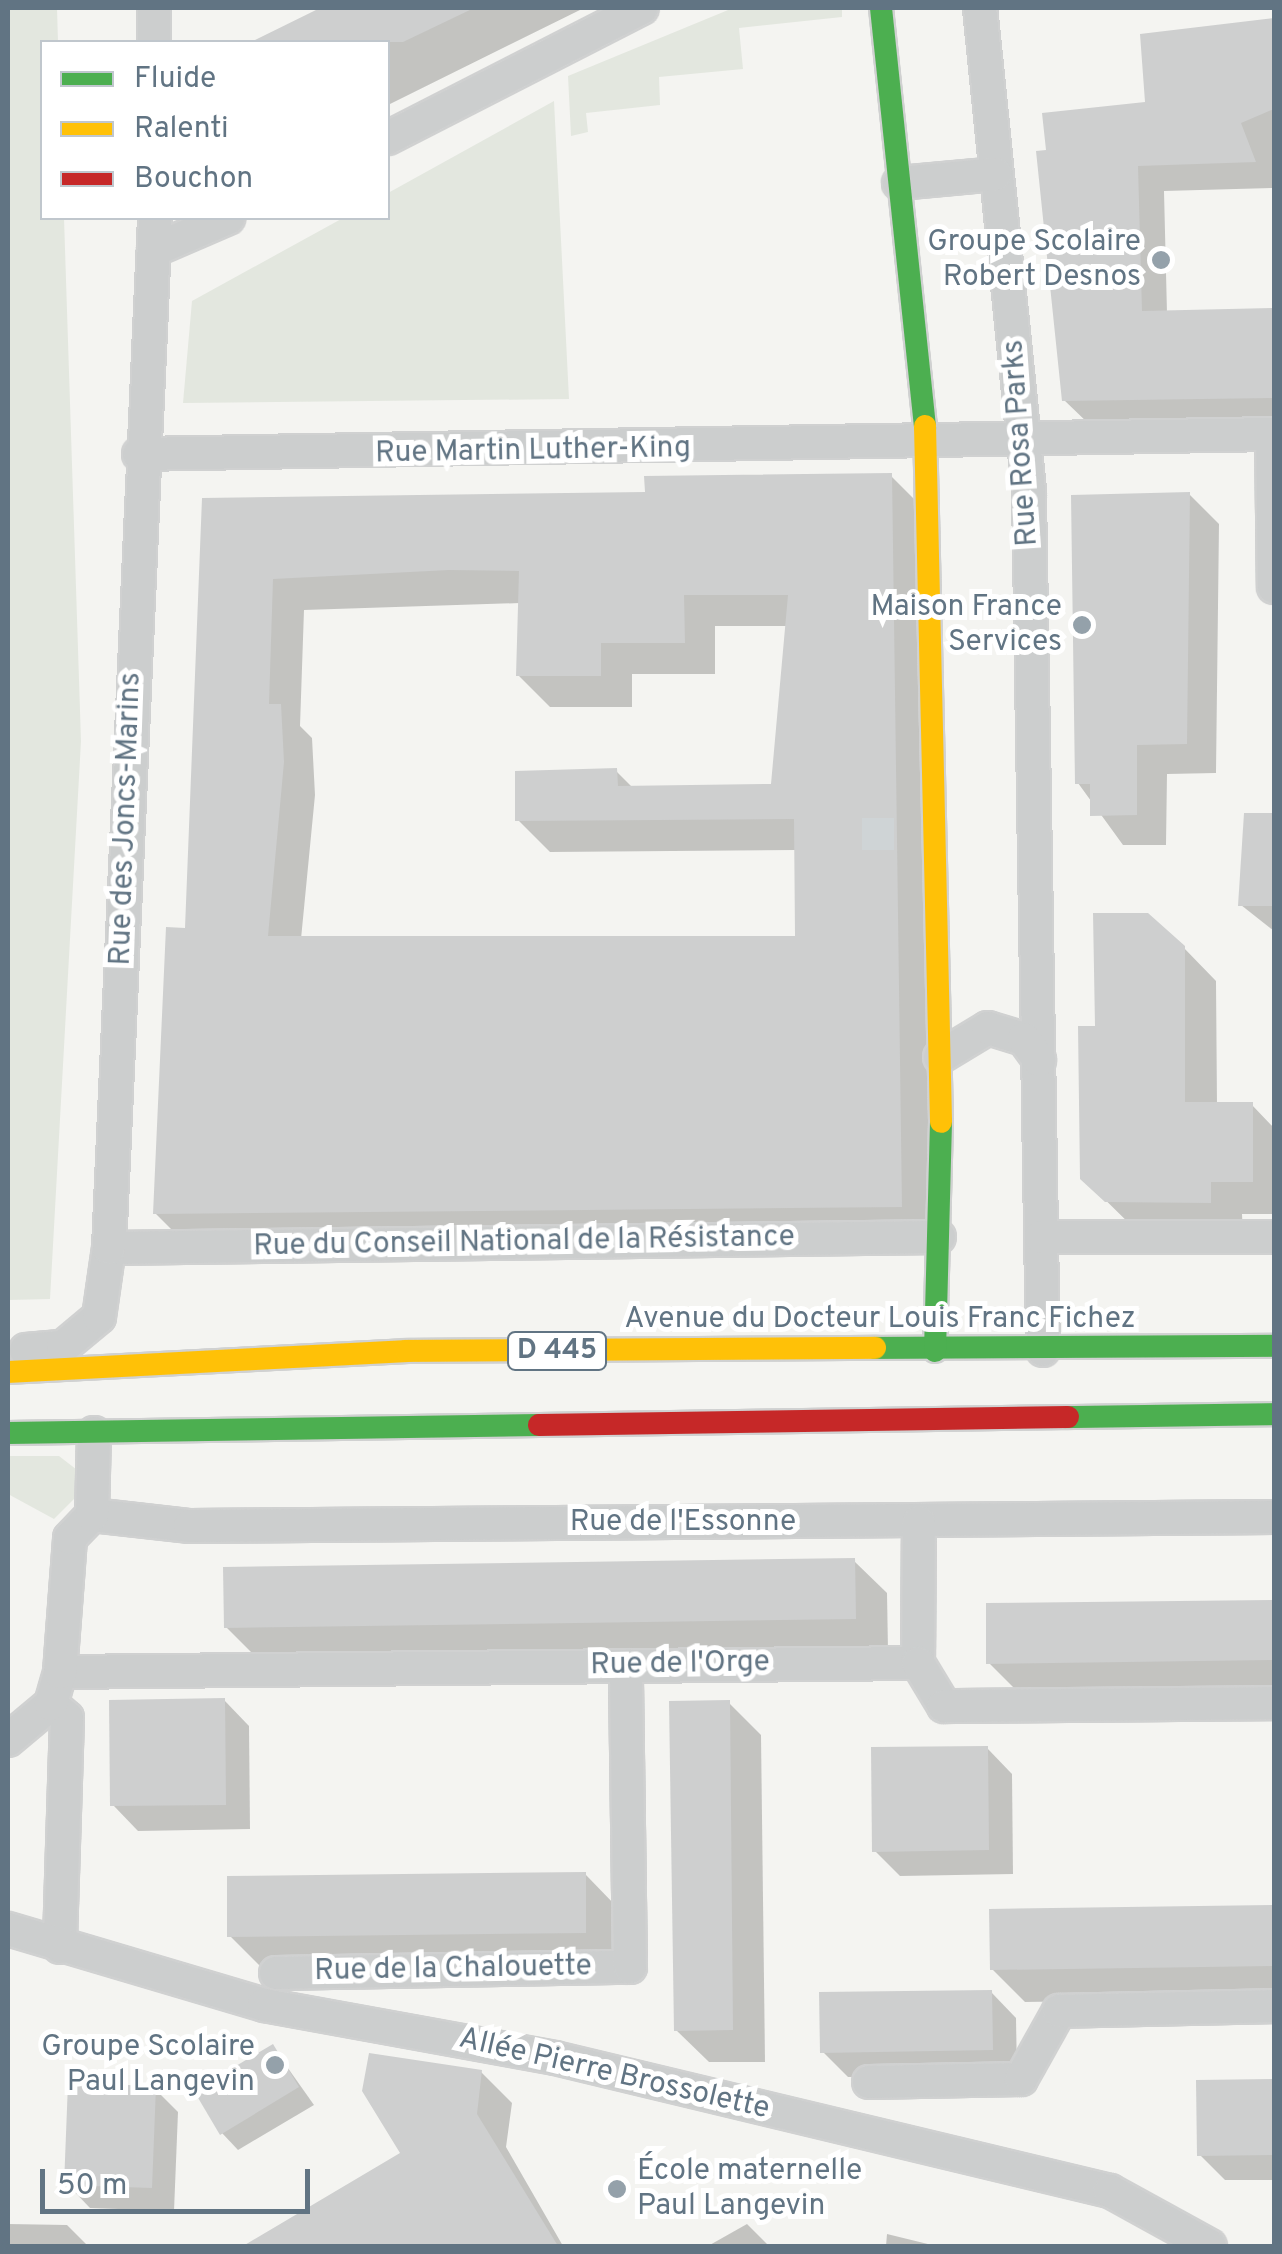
<!DOCTYPE html>
<html>
<head>
<meta charset="utf-8">
<style>
  body { margin:0 }
  #map { position:relative; width:1282px; height:2254px; overflow:hidden; background:#f4f4f1; font-family:Overpass,sans-serif }
  div>[style] { position:absolute }
  .green>* { inset:0; background:#e3e7df }
  .shadow>* { inset:0; background:#0003 }
  .building>* { inset:0; background:#cecfcf }
  .street-tunnel>* { height:32px; margin-top:-16px; transform-origin:0; background:repeating-linear-gradient(90deg,#cfd4d6 0 32px,transparent 0 48px) }
  .roads { filter:drop-shadow(2px 0 #d0d1d1) drop-shadow(-2px 0 #d0d1d1) drop-shadow(0 2px #d0d1d1) drop-shadow(0 -2px #d0d1d1) }
  .street>* { height:32px; margin:-16px; padding:0 16px; transform-origin:16px; border-radius:16px; background:#cccece }
  .fast>* { height:22px; margin:-11px; padding:0 11px; transform-origin:11px; border-radius:11px; background:#4caf50 }
  .slow>* { height:22px; margin:-11px; padding:0 11px; transform-origin:11px; border-radius:11px; background:#ffc107 }
  .jam>* { height:22px; margin:-11px; padding:0 11px; transform-origin:11px; border-radius:11px; background:#c62828 }
  .dots>* { width:28px; height:28px; translate:-50% -50%; box-sizing:border-box; border:5px solid #fff; border-radius:50% }
  span { translate:-50% -50%; white-space:nowrap; text-align:center; line-height:1.15; -webkit-text-stroke:10px #fff; paint-order:stroke }
  .shield-label span { padding:2px 8px; background:#fff; border:2px solid; border-radius:8px; -webkit-text-stroke-width:0 }
  .shield-label { font-size:28px; color:#617483; font-weight:700 }
  .poi-label { font-size:30px; color:#617483 }
  .right { translate:-100% -50%; text-align:right }
  .left { translate:0 -50%; text-align:left }
  .street-label { font-size:30px; color:#617483 }
  .frame { position:absolute; inset:0; border:10px solid #617483; pointer-events:none }
  .legend { position:absolute; left:40px; top:40px; width:350px; height:180px; box-sizing:border-box; background:#fff; border:2px solid #c0c7cd; margin:0; padding:12px 18px; list-style:none; font-size:30px; color:#617483 }
  .legend li { display:flex; align-items:center; gap:20px; height:50px }
  .legend b { width:50px; border:2px solid #c0c7cd }
  .scale { position:absolute; left:40px; top:2169px; width:270px; height:45px; box-sizing:border-box; border:5px solid #617483; border-top:0; padding-left:12px; font-size:30px; line-height:35px; white-space:nowrap; color:#617483; -webkit-text-stroke:8px #fff; paint-order:stroke }
</style>
</head>
<body>
<div id="map">
  <div class="green">
    <div style="clip-path:polygon(8px 8px,57px 8px,58px 42px,42px 42px,42px 218px,64px 218px,81px 741px,50px 1299px,8px 1300px)"></div>
    <div style="clip-path:polygon(733px 8px,842px 8px,842px 17px,739px 28px,743px 69px,659px 77px,660px 105px,586px 113px,588px 132px,571px 136px,568px 76px)"></div>
    <div style="clip-path:polygon(554px 101px,569px 399px,183px 403px,192px 301px,343px 218px,388px 218px,388px 193px)"></div>
    <div style="clip-path:polygon(8px 1456px,59px 1456px,81px 1473px,77px 1496px,54px 1519px,8px 1494px)"></div>
  </div>
  <div class="shadow">
    <div style="clip-path:polygon(326px 8px,584px 8px,388px 105px,388px 42px,256px 42px)"></div>
    <div style="clip-path:polygon(1274px 22px,1274px 188px,1164px 191px,1167px 313px,1274px 311px,1274px 424px,1091px 426px,1064px 400px,1148px 104px,1143px 36px)"></div>
    <div style="clip-path:polygon(evenodd,891px 476px,923px 508px,933px 1238px,187px 1245px,155px 1213px,187px 930px,204px 500px,647px 495px,891px 476px,520px 603px,518px 675px,550px 707px,632px 707px,632px 674px,715px 674px,715px 626px,787px 626px,773px 786px,633px 788px,616px 771px,518px 820px,550px 852px,797px 850px,798px 939px,301px 939px,315px 795px,312px 738px,300px 726px,304px 610px,520px 603px)"></div>
    <div style="clip-path:polygon(1189px 494px,1219px 524px,1216px 773px,1167px 774px,1166px 845px,1123px 845px,1078px 783px)"></div>
    <div style="clip-path:polygon(1246px 816px,1274px 818px,1274px 931px,1241px 905px)"></div>
    <div style="clip-path:polygon(1183px 947px,1216px 981px,1217px 1105px,1252px 1105px,1274px 1128px,1274px 1214px,1242px 1214px,1243px 1235px,1140px 1234px,1083px 1178px,1097px 1028px)"></div>
    <div style="clip-path:polygon(854px 1561px,887px 1593px,888px 1651px,259px 1660px,226px 1627px)"></div>
    <div style="clip-path:polygon(1274px 1603px,1274px 1692px,1022px 1696px,989px 1663px,988px 1606px)"></div>
    <div style="clip-path:polygon(224px 1700px,249px 1726px,250px 1829px,138px 1831px,113px 1805px)"></div>
    <div style="clip-path:polygon(728px 1702px,761px 1735px,765px 2062px,709px 2062px,676px 2030px)"></div>
    <div style="clip-path:polygon(987px 1748px,1012px 1774px,1013px 1874px,900px 1876px,875px 1851px)"></div>
    <div style="clip-path:polygon(585px 1874px,617px 1907px,618px 1964px,263px 1969px,230px 1936px)"></div>
    <div style="clip-path:polygon(1274px 1908px,1274px 1998px,1025px 2002px,992px 1969px,992px 1911px)"></div>
    <div style="clip-path:polygon(991px 1992px,1016px 2018px,1017px 2075px,848px 2077px,823px 2052px)"></div>
    <div style="clip-path:polygon(273px 2047px,314px 2105px,238px 2150px,222px 2133px)"></div>
    <div style="clip-path:polygon(481px 2072px,512px 2103px,506px 2147px,563px 2246px,248px 2246px,404px 2154px)"></div>
    <div style="clip-path:polygon(1274px 2082px,1274px 2180px,1225px 2180px,1200px 2155px,1199px 2083px)"></div>
    <div style="clip-path:polygon(154px 2088px,178px 2112px,174px 2211px,90px 2208px,67px 2184px)"></div>
    <div style="clip-path:polygon(8px 2224px,67px 2225px,88px 2246px,8px 2246px)"></div>
    <div style="clip-path:polygon(747px 2224px,769px 2246px,708px 2246px)"></div>
    <div style="clip-path:polygon(887px 2234px,936px 2246px,886px 2246px)"></div>
  </div>
  <div class="building">
    <div style="clip-path:polygon(320px 8px,474px 8px,403px 42px,251px 42px)"></div>
    <div style="clip-path:polygon(1274px 18px,1274px 109px,1241px 123px,1256px 162px,1138px 166px,1142px 311px,1274px 308px,1274px 398px,1062px 401px,1036px 151px,1046px 150px,1042px 113px,1145px 102px,1140px 34px)"></div>
    <div style="clip-path:polygon(evenodd,892px 473px,902px 1207px,153px 1214px,166px 927px,185px 928px,202px 498px,645px 492px,644px 476px,892px 473px,449px 570px,519px 571px,516px 676px,601px 676px,601px 643px,685px 643px,684px 595px,788px 595px,771px 784px,618px 786px,617px 768px,515px 771px,515px 821px,794px 819px,795px 936px,268px 936px,284px 762px,281px 704px,269px 704px,273px 579px,449px 570px)"></div>
    <div style="clip-path:polygon(1190px 492px,1187px 744px,1137px 745px,1137px 815px,1090px 816px,1090px 784px,1075px 784px,1071px 495px)"></div>
    <div style="clip-path:polygon(1244px 813px,1274px 813px,1274px 906px,1238px 906px)"></div>
    <div style="clip-path:polygon(1093px 913px,1148px 913px,1185px 946px,1185px 1102px,1253px 1102px,1253px 1182px,1211px 1182px,1211px 1203px,1105px 1202px,1080px 1179px,1078px 1026px,1095px 1026px)"></div>
    <div style="clip-path:polygon(855px 1558px,856px 1619px,224px 1628px,223px 1567px)"></div>
    <div style="clip-path:polygon(1274px 1600px,1274px 1660px,986px 1664px,986px 1603px)"></div>
    <div style="clip-path:polygon(225px 1698px,226px 1805px,110px 1806px,109px 1700px)"></div>
    <div style="clip-path:polygon(730px 1700px,733px 2030px,674px 2031px,669px 1701px)"></div>
    <div style="clip-path:polygon(988px 1746px,989px 1850px,872px 1852px,871px 1747px)"></div>
    <div style="clip-path:polygon(586px 1872px,586px 1933px,227px 1937px,227px 1876px)"></div>
    <div style="clip-path:polygon(1274px 1905px,1274px 1966px,990px 1970px,989px 1909px)"></div>
    <div style="clip-path:polygon(992px 1990px,993px 2050px,820px 2053px,819px 1992px)"></div>
    <div style="clip-path:polygon(273px 2044px,299px 2087px,220px 2135px,194px 2091px)"></div>
    <div style="clip-path:polygon(369px 2053px,482px 2070px,477px 2114px,558px 2246px,243px 2246px,400px 2153px,362px 2091px)"></div>
    <div style="clip-path:polygon(1274px 2079px,1274px 2155px,1197px 2156px,1196px 2080px)"></div>
    <div style="clip-path:polygon(68px 2083px,156px 2086px,152px 2188px,64px 2185px)"></div>
  </div>
  <div class="street-tunnel">
    <div style="left:862px;top:834px;width:35px"></div>
  </div>
  <div class="roads">
    <div class="street">
      <div style="left:154px;top:8px;width:34px;rotate:90deg"></div>
      <div style="left:980px;top:8px;width:486px;rotate:84.2deg"></div>
      <div style="left:1029px;top:492px;width:858px;rotate:89.07deg"></div>
      <div style="left:388px;top:138px;width:285px;rotate:-27.1deg"></div>
      <div style="left:899px;top:183px;width:97px;rotate:-5.3deg"></div>
      <div style="left:154px;top:250px;width:81px;rotate:-23.4deg"></div>
      <div style="left:1272px;top:434px;width:153px;rotate:89.3deg"></div>
      <div style="left:139px;top:454px;width:1135px;rotate:-1.01deg"></div>
      <div style="left:940px;top:1057px;width:56px;rotate:-31.1deg"></div>
      <div style="left:988px;top:1028px;width:38px;rotate:17deg"></div>
      <div style="left:1024px;top:1039px;width:26px;rotate:54deg"></div>
      <div style="left:1041px;top:1237px;width:233px"></div>
      <div style="left:109px;top:1248px;width:830px;rotate:-0.76deg"></div>
      <div style="left:26px;top:1350px;width:37px;rotate:-5deg"></div>
      <div style="left:63px;top:1347px;width:47px;rotate:-39.8deg"></div>
      <div style="left:99px;top:1317px;width:70px;rotate:-81.8deg"></div>
      <div style="left:109px;top:1248px;width:1031px;rotate:-87.44deg"></div>
      <div style="left:92px;top:1515px;width:99px;rotate:6.4deg"></div>
      <div style="left:190px;top:1526px;width:1084px;rotate:-0.48deg"></div>
      <div style="left:918px;top:1663px;width:141px;rotate:-89.6deg"></div>
      <div style="left:60px;top:1672px;width:858px;rotate:-0.6deg"></div>
      <div style="left:918px;top:1663px;width:50px;rotate:58.8deg"></div>
      <div style="left:944px;top:1706px;width:330px;rotate:-0.5deg"></div>
      <div style="left:51px;top:1704px;width:21px;rotate:41deg"></div>
      <div style="left:67px;top:1718px;width:229px;rotate:91.8deg"></div>
      <div style="left:8px;top:1740px;width:56px;rotate:-39.9deg"></div>
      <div style="left:51px;top:1704px;width:33px;rotate:-74deg"></div>
      <div style="left:60px;top:1672px;width:134px;rotate:-85.7deg"></div>
      <div style="left:70px;top:1538px;width:32px;rotate:-46deg"></div>
      <div style="left:92px;top:1515px;width:82px;rotate:-88.6deg"></div>
      <div style="left:8px;top:1929px;width:267px;rotate:16.5deg"></div>
      <div style="left:264px;top:2005px;width:296px;rotate:10.3deg"></div>
      <div style="left:555px;top:2058px;width:571px;rotate:13.48deg"></div>
      <div style="left:1110px;top:2191px;width:114px;rotate:28.8deg"></div>
      <div style="left:276px;top:1973px;width:354px;rotate:-1deg"></div>
      <div style="left:630px;top:1967px;width:301px;rotate:-90.8deg"></div>
      <div style="left:869px;top:2082px;width:152px;rotate:-1.1deg"></div>
      <div style="left:1021px;top:2079px;width:78px;rotate:-60.8deg"></div>
      <div style="left:1059px;top:2011px;width:215px;rotate:-1.3deg"></div>
    </div>
    <div class="fast">
      <div style="left:881px;top:8px;width:420px;rotate:84deg"></div>
      <div style="left:875px;top:1348px;width:399px;rotate:-0.3deg"></div>
      <div style="left:935px;top:1351px;width:229px;rotate:-88.5deg"></div>
      <div style="left:1068px;top:1417px;width:206px;rotate:-0.8deg"></div>
      <div style="left:8px;top:1433px;width:531px;rotate:-0.86deg"></div>
    </div>
    <div class="slow">
      <div style="left:925px;top:426px;width:696px;rotate:88.68deg"></div>
      <div style="left:8px;top:1372px;width:399px;rotate:-3deg"></div>
      <div style="left:406px;top:1351px;width:469px;rotate:-0.4deg"></div>
    </div>
    <div class="jam">
      <div style="left:539px;top:1425px;width:529px;rotate:-0.87deg"></div>
    </div>
  </div>
  <div class="dots">
    <div style="left:1161px;top:260px;background:#94a1aa"></div>
    <div style="left:1082px;top:625px;background:#94a1aa"></div>
    <div style="left:275px;top:2065px;background:#94a1aa"></div>
    <div style="left:617px;top:2189px;background:#94a1aa"></div>
  </div>
  <div class="shield-label">
    <span style="left:557px;top:1351px">D 445</span>
  </div>
  <div class="poi-label">
    <span class="right" style="left:1141px;top:260px">Groupe Scolaire<br>Robert Desnos</span>
    <span class="right" style="left:1062px;top:625px">Maison France<br>Services</span>
    <span class="right" style="left:255px;top:2065px">Groupe Scolaire<br>Paul Langevin</span>
    <span class="left" style="left:637px;top:2189px">École maternelle<br>Paul Langevin</span>
  </div>
  <div class="street-label">
    <span style="left:1022px;top:443px;rotate:-94deg">Rue Rosa Parks</span>
    <span style="left:533px;top:452px;rotate:-1deg">Rue Martin Luther-King</span>
    <span style="left:127px;top:819px;rotate:-88deg">Rue des Joncs-Marins</span>
    <span style="left:524px;top:1243px;rotate:-1deg">Rue du Conseil National de la Résistance</span>
    <span style="left:880px;top:1320px">Avenue du Docteur Louis Franc Fichez</span>
    <span style="left:683px;top:1523px">Rue de l'Essonne</span>
    <span style="left:680px;top:1665px;rotate:-1deg">Rue de l'Orge</span>
    <span style="left:453px;top:1970px;rotate:-1deg">Rue de la Chalouette</span>
    <span style="left:614px;top:2075px;rotate:13deg">Allée Pierre Brossolette</span>
  </div>
  <div class="frame"></div>
  <ul class="legend">
  <li><b style="height:12px;background:#4caf50"></b>Fluide</li>
  <li><b style="height:12px;background:#ffc107"></b>Ralenti</li>
  <li><b style="height:12px;background:#c62828"></b>Bouchon</li>
  </ul>
  <div class="scale">50 m</div>
</div>
</body>
</html>
